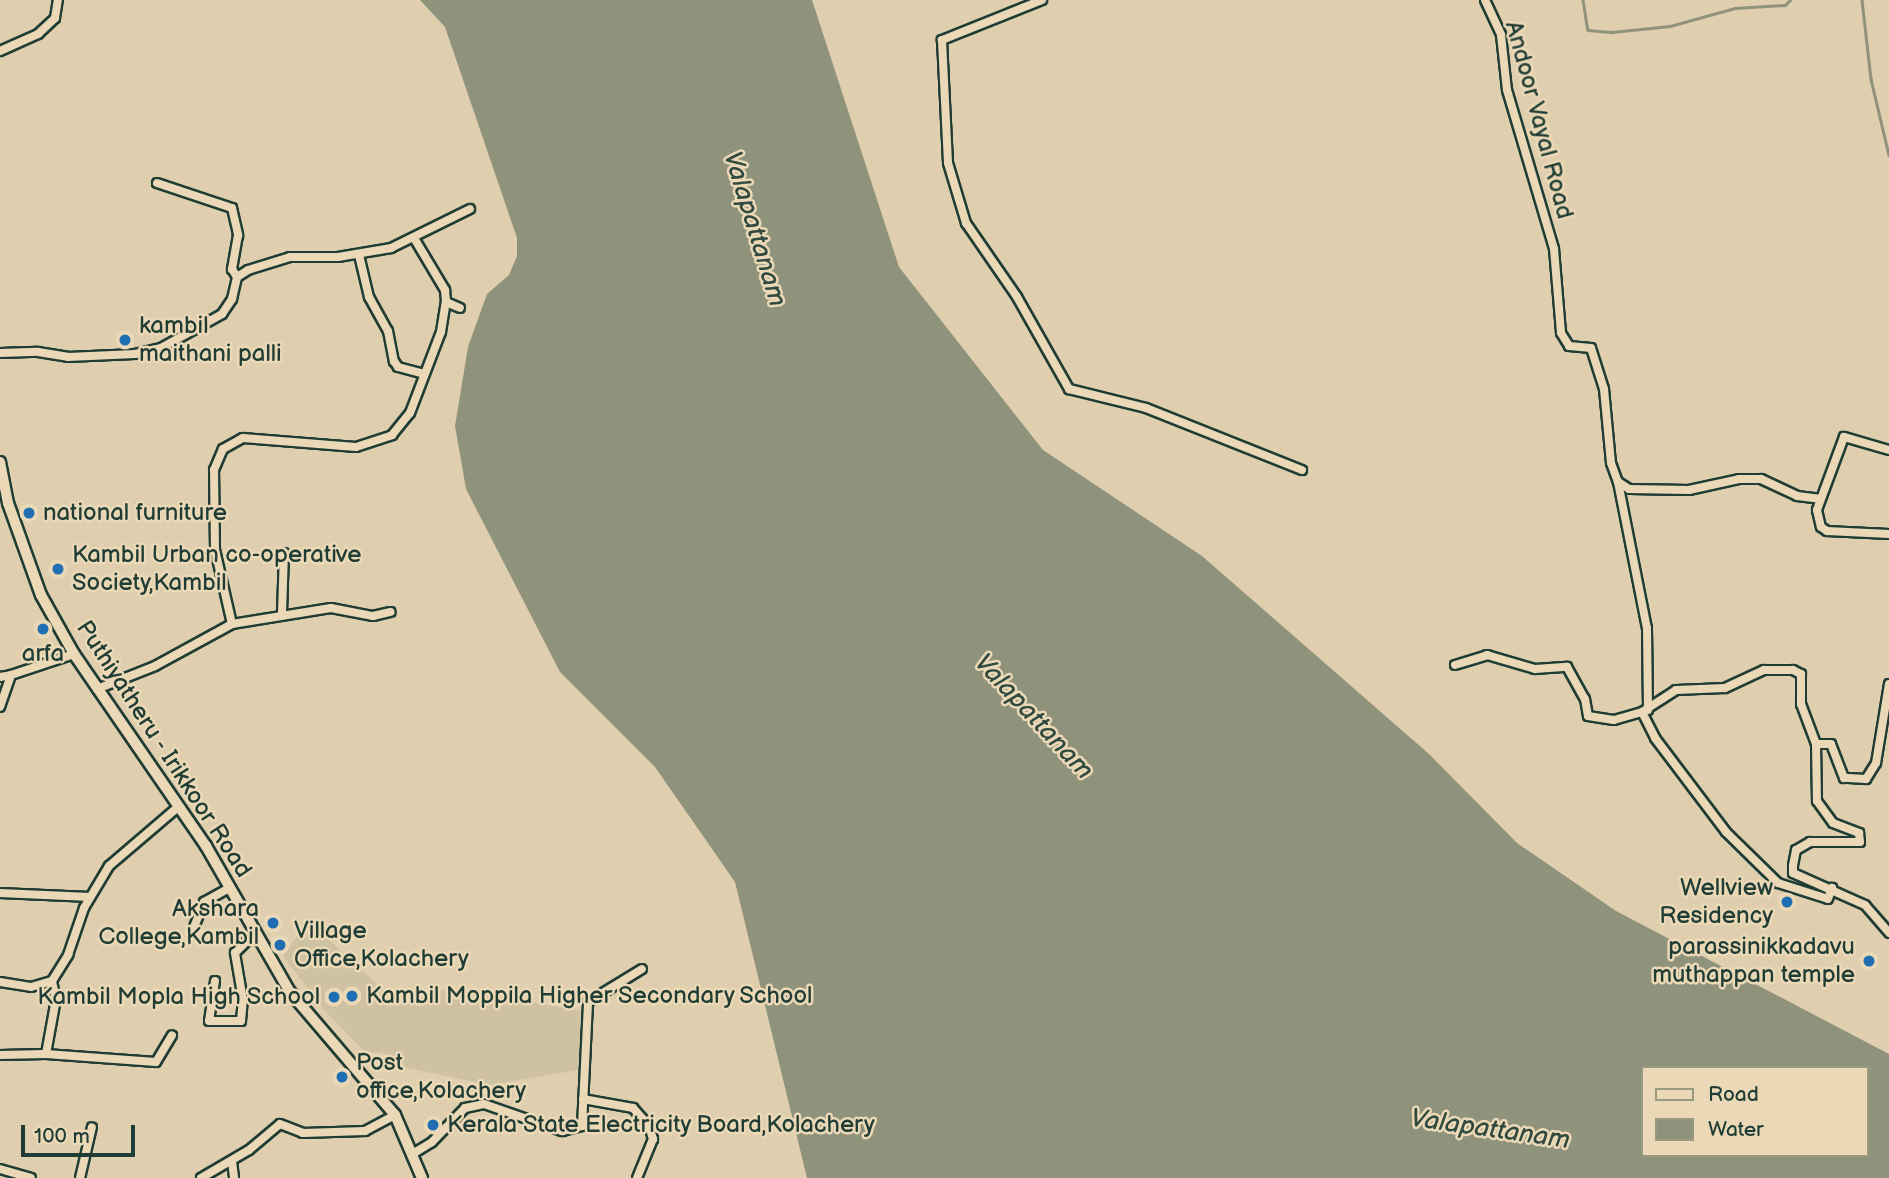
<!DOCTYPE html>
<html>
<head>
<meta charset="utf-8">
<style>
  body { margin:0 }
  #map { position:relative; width:1889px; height:1178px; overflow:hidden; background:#dfcfae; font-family:"Balsamiq Sans",sans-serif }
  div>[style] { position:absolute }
  .built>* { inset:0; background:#cec2a3 }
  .water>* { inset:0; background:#90937c }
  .stream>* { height:2.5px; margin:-1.25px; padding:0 1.25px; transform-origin:1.25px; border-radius:1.25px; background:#90937c }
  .roads { filter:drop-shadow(2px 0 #1f3d34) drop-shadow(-2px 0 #1f3d34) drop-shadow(0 2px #1f3d34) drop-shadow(0 -2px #1f3d34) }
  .street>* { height:8px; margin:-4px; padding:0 4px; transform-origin:4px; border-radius:4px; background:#ebd8b6 }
  .secondary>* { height:10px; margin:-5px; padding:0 5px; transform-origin:5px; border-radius:5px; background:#ebd8b6 }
  .dots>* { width:19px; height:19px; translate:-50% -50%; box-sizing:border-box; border:4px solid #ebd8b6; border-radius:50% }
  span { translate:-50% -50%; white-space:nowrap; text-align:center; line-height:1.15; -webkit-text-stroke:5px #ebd8b6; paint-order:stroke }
  .street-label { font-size:24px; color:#1f3d34 }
  .poi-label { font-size:24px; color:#1f3d34 }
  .left { translate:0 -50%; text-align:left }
  .right { translate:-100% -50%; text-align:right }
  .water-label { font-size:26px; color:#304a3f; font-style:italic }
  .legend { position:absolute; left:1641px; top:1066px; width:228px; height:91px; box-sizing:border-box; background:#ebd8b6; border:2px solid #999a82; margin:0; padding:9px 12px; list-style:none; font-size:21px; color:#1f3d34 }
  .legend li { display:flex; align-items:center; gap:14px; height:35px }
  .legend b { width:35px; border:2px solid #999a82 }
  .scale { position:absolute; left:21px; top:1125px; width:114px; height:32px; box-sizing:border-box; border:4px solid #1f3d34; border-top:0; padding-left:9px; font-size:21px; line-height:24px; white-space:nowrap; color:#1f3d34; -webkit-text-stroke:5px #ebd8b6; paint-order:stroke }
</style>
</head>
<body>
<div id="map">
  <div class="built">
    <div style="clip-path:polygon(308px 921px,397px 1002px,413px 990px,471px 991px,586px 1012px,584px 1069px,490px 1085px,393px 1065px,383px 1052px,366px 1053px,325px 1011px,283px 956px)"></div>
  </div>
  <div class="water">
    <div style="clip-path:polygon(evenodd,420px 0,812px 0,899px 267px,1043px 450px,1202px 556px,1429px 754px,1517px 843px,1616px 911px,1889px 1054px,1889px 1178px,807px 1178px,735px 882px,655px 767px,560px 672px,466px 489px,455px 426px,468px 347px,487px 294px,509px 275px,517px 256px,517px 238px,445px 27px,420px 0,1642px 1068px,1866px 1068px,1866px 1155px,1642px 1155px,1642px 1068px)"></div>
  </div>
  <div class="stream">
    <div style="left:1583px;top:0;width:30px;rotate:81deg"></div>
    <div style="left:1588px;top:30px;width:24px;rotate:5deg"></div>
    <div style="left:1612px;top:32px;width:58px;rotate:-5.9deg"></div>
    <div style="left:1670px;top:26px;width:67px;rotate:-15.5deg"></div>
    <div style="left:1735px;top:8px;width:50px;rotate:-3.4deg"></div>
    <div style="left:1785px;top:5px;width:7px;rotate:-45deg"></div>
    <div style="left:1862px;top:0;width:80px;rotate:83.5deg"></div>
    <div style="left:1871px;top:79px;width:78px;rotate:76.7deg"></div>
  </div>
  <div class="roads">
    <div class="street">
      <div style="left:1042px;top:0;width:108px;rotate:158.2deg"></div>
      <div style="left:942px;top:40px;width:123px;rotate:87.2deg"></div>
      <div style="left:948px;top:163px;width:63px;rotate:73.3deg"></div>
      <div style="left:966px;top:223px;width:90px;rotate:55.4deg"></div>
      <div style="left:1017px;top:297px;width:106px;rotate:60.5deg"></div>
      <div style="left:1069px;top:389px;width:79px;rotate:13.9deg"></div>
      <div style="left:1146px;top:408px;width:168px;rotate:21.7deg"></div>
      <div style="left:1485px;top:0;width:38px;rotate:65deg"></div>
      <div style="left:1501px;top:35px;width:55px;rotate:83.8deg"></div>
      <div style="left:1507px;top:90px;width:166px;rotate:73.5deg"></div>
      <div style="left:1554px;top:249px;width:84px;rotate:85.2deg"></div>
      <div style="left:1561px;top:333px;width:15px;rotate:58deg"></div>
      <div style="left:1569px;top:346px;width:22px;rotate:5deg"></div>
      <div style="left:1591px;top:348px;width:43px;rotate:72.4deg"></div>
      <div style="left:1604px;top:389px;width:74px;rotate:84.6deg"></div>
      <div style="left:1611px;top:463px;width:20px;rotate:70deg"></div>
      <div style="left:1618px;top:482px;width:13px;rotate:32deg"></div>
      <div style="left:1629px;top:489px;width:60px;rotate:1deg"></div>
      <div style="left:1689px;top:490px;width:51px;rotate:-12.4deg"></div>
      <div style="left:1739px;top:479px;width:22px"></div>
      <div style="left:1761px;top:479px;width:40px;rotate:25deg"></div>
      <div style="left:1797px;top:496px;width:23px;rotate:7deg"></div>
      <div style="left:0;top:51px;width:42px;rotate:-24.1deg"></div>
      <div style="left:38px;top:34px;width:23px;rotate:-43deg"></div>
      <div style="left:55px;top:18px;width:18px;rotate:-81deg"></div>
      <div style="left:157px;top:183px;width:79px;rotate:18.4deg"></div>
      <div style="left:232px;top:208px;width:28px;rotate:77deg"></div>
      <div style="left:238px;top:235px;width:35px;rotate:100deg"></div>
      <div style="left:232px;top:269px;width:9px;rotate:58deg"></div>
      <div style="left:414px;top:238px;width:61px;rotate:59.2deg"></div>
      <div style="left:445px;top:290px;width:12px;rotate:85deg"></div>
      <div style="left:446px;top:302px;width:15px;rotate:23deg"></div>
      <div style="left:359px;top:255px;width:43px;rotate:76.6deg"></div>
      <div style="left:369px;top:297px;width:39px;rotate:61deg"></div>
      <div style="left:388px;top:331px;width:31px;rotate:79deg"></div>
      <div style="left:394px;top:361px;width:7px;rotate:56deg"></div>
      <div style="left:398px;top:367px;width:27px;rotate:15deg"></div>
      <div style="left:0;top:353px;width:38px;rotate:-2deg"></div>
      <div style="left:38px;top:352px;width:30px;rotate:9deg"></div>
      <div style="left:68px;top:357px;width:67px;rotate:-2.6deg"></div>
      <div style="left:135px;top:354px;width:27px;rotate:-13deg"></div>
      <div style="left:161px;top:348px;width:70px;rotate:-29.1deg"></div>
      <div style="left:222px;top:314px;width:18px;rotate:-56deg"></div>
      <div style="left:232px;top:299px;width:23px;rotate:-77deg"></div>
      <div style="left:237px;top:277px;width:13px;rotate:-32deg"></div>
      <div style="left:248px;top:270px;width:44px;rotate:-17.2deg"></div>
      <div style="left:290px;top:257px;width:48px"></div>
      <div style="left:338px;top:257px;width:54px;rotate:-9.6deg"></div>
      <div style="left:391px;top:248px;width:88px;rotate:-26.3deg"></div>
      <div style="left:1889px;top:450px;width:47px;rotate:-163.9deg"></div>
      <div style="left:1844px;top:437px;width:78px;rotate:110.3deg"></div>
      <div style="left:1817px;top:510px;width:17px;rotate:77deg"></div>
      <div style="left:1821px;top:527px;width:7px;rotate:34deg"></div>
      <div style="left:1827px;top:531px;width:62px;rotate:2.8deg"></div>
      <div style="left:1618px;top:482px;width:149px;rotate:78.8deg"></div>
      <div style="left:1647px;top:628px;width:82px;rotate:89.3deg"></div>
      <div style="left:282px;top:613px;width:60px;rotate:-88.1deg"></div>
      <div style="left:232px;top:624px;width:76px;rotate:-102.9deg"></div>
      <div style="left:215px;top:550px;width:80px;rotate:-90.7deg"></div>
      <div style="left:214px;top:470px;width:23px;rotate:-67deg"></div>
      <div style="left:223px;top:449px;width:23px;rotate:-29deg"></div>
      <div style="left:243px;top:438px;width:113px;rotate:4.6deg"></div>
      <div style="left:356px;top:447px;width:38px;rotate:-18deg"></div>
      <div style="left:392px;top:435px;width:28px;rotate:-51deg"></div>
      <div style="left:410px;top:413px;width:87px;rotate:-69.1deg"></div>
      <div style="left:441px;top:332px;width:30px;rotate:-81deg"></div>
      <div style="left:1455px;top:665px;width:34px;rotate:-17deg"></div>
      <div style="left:1487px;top:655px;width:50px;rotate:16.3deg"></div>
      <div style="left:1535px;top:669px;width:32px;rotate:-4deg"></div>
      <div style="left:1567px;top:667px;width:37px;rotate:61deg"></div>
      <div style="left:1585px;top:699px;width:17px;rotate:80deg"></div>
      <div style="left:1588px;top:716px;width:26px;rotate:9deg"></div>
      <div style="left:1614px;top:720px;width:29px;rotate:-16deg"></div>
      <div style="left:1642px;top:712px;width:29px;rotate:63deg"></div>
      <div style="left:1655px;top:738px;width:118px;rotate:52.9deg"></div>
      <div style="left:1726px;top:832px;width:73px;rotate:44.4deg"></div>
      <div style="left:1778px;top:883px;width:52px;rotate:17.7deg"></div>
      <div style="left:1828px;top:899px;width:12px;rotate:-70deg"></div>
      <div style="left:0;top:677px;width:11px;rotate:-10deg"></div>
      <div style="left:1889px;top:684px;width:80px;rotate:99.3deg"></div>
      <div style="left:1876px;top:763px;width:19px;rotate:122deg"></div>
      <div style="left:1866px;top:779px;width:22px;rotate:-177deg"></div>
      <div style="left:1844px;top:778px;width:36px;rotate:-111deg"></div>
      <div style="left:1831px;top:744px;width:15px;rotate:180deg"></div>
      <div style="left:1816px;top:744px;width:57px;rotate:89deg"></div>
      <div style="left:1817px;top:801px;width:27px;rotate:54deg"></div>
      <div style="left:1833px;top:823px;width:28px;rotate:21deg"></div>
      <div style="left:1859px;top:833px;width:9px;rotate:84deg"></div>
      <div style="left:1860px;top:842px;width:50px;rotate:180deg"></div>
      <div style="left:1810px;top:842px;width:16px;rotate:150deg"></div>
      <div style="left:1796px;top:850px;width:16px;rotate:101deg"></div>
      <div style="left:1793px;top:866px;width:7px;rotate:90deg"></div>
      <div style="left:1793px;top:873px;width:79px;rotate:24deg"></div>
      <div style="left:1865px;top:905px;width:37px;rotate:49deg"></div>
      <div style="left:97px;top:689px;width:62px;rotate:-21.6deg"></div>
      <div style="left:155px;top:666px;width:88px;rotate:-28.6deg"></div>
      <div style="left:232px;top:624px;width:100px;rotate:-9.2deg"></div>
      <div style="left:331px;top:608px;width:43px;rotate:10.8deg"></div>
      <div style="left:373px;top:616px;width:18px;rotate:-13deg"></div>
      <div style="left:0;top:707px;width:34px;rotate:-71deg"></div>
      <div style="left:11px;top:675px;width:66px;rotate:-18.4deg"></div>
      <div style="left:1642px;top:712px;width:40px;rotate:-32.9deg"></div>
      <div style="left:1676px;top:690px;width:49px;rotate:-2.3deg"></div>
      <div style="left:1725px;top:688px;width:43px;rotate:-24.8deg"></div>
      <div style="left:1764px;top:670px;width:29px"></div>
      <div style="left:1793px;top:670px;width:9px;rotate:27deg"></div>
      <div style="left:1801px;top:674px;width:30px;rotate:90deg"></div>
      <div style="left:1801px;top:704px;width:43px;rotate:69.4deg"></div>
      <div style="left:0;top:893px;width:90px;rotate:2.5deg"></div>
      <div style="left:194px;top:927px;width:27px;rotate:-68deg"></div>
      <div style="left:204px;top:902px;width:29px;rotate:-29deg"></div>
      <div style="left:215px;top:981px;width:40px;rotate:98.5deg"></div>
      <div style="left:209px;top:1021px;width:32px"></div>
      <div style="left:241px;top:1021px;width:21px;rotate:-85deg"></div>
      <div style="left:243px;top:1000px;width:48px;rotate:-99.7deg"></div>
      <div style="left:235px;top:953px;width:27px;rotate:-45deg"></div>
      <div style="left:0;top:982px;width:31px;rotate:9deg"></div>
      <div style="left:31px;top:987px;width:22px;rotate:-16deg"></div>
      <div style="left:46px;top:1054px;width:110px;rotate:4.2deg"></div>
      <div style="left:156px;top:1062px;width:31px;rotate:-59deg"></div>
      <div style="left:0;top:1055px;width:46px;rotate:-1.2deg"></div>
      <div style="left:46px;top:1054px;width:56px;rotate:-79.7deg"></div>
      <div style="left:56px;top:999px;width:18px;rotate:-103deg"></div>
      <div style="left:52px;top:981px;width:31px;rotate:-58deg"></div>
      <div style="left:68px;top:955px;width:50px;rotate:-71.2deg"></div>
      <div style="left:84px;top:908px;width:49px;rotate:-59.2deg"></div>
      <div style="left:109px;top:866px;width:91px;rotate:-40.5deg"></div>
      <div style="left:583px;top:1099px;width:51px;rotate:10.2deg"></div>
      <div style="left:633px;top:1108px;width:24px;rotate:48deg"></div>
      <div style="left:649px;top:1126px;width:14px;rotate:73deg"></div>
      <div style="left:653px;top:1139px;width:42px;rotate:112.3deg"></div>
      <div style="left:414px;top:1153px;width:21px;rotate:-31deg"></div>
      <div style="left:432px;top:1142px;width:47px;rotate:-45.9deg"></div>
      <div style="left:465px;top:1108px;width:19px;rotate:-12deg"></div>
      <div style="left:484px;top:1104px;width:83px;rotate:19.1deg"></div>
      <div style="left:562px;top:1131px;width:21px;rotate:-14deg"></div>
      <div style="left:582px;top:1126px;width:124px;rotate:-87.2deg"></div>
      <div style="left:588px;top:1002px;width:63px;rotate:-31.4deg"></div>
      <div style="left:232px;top:1161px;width:17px;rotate:83deg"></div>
      <div style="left:0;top:1169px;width:32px;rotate:16deg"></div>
      <div style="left:80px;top:1178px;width:52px;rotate:-76.8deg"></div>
      <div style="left:201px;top:1178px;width:56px;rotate:-30.3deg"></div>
      <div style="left:249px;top:1150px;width:40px;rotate:-40deg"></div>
      <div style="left:280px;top:1124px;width:25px;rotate:21deg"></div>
      <div style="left:303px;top:1133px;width:62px;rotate:-1.8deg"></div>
      <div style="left:365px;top:1131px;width:34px;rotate:-28deg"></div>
    </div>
    <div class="secondary">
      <div style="left:0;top:462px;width:42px;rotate:79deg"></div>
      <div style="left:8px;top:503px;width:98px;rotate:70.3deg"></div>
      <div style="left:41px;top:595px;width:68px;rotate:60.8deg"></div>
      <div style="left:74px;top:654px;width:233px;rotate:55.5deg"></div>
      <div style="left:206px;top:846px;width:168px;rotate:60.1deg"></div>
      <div style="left:290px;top:992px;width:162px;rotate:49.5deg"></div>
      <div style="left:395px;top:1115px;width:69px;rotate:66.8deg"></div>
    </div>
  </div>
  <div class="dots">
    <div style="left:125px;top:340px;background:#1f6fb2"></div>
    <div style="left:29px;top:513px;background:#1f6fb2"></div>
    <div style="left:58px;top:569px;background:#1f6fb2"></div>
    <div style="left:43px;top:629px;background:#1f6fb2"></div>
    <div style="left:1787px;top:902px;background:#1f6fb2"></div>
    <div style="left:273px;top:923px;background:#1f6fb2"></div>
    <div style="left:280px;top:945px;background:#1f6fb2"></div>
    <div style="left:1869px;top:961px;background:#1f6fb2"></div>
    <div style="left:352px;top:996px;background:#1f6fb2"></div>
    <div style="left:334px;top:997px;background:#1f6fb2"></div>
    <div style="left:342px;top:1077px;background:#1f6fb2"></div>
    <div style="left:433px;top:1125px;background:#1f6fb2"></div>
  </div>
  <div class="street-label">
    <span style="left:1539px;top:120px;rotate:75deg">Andoor Vayal Road</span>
    <span style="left:164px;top:749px;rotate:57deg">Puthiyatheru - Irikkoor Road</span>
  </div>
  <div class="poi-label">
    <span class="left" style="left:139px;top:340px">kambil<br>maithani palli</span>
    <span class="left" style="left:43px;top:513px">national furniture</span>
    <span class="left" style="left:72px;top:569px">Kambil Urban co-operative<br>Society,Kambil</span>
    <span style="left:43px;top:654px">arfa</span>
    <span class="right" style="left:1773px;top:902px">Wellview<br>Residency</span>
    <span class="right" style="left:259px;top:923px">Akshara<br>College,Kambil</span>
    <span class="left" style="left:294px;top:945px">Village<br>Office,Kolachery</span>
    <span class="right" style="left:1855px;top:961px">parassinikkadavu<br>muthappan temple</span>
    <span class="left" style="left:366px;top:996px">Kambil Moppila Higher Secondary School</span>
    <span class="right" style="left:320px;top:997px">Kambil Mopla High School</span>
    <span class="left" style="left:356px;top:1077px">Post<br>office,Kolachery</span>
    <span class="left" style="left:447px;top:1125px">Kerala State Electricity Board,Kolachery</span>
  </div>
  <div class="water-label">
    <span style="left:754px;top:229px;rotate:73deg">Valapattanam</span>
    <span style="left:1033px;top:717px;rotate:47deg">Valapattanam</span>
    <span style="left:1490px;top:1130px;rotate:8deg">Valapattanam</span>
  </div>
  <ul class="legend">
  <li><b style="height:9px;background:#ebd8b6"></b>Road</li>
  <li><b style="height:19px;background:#90937c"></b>Water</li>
  </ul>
  <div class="scale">100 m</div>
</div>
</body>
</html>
